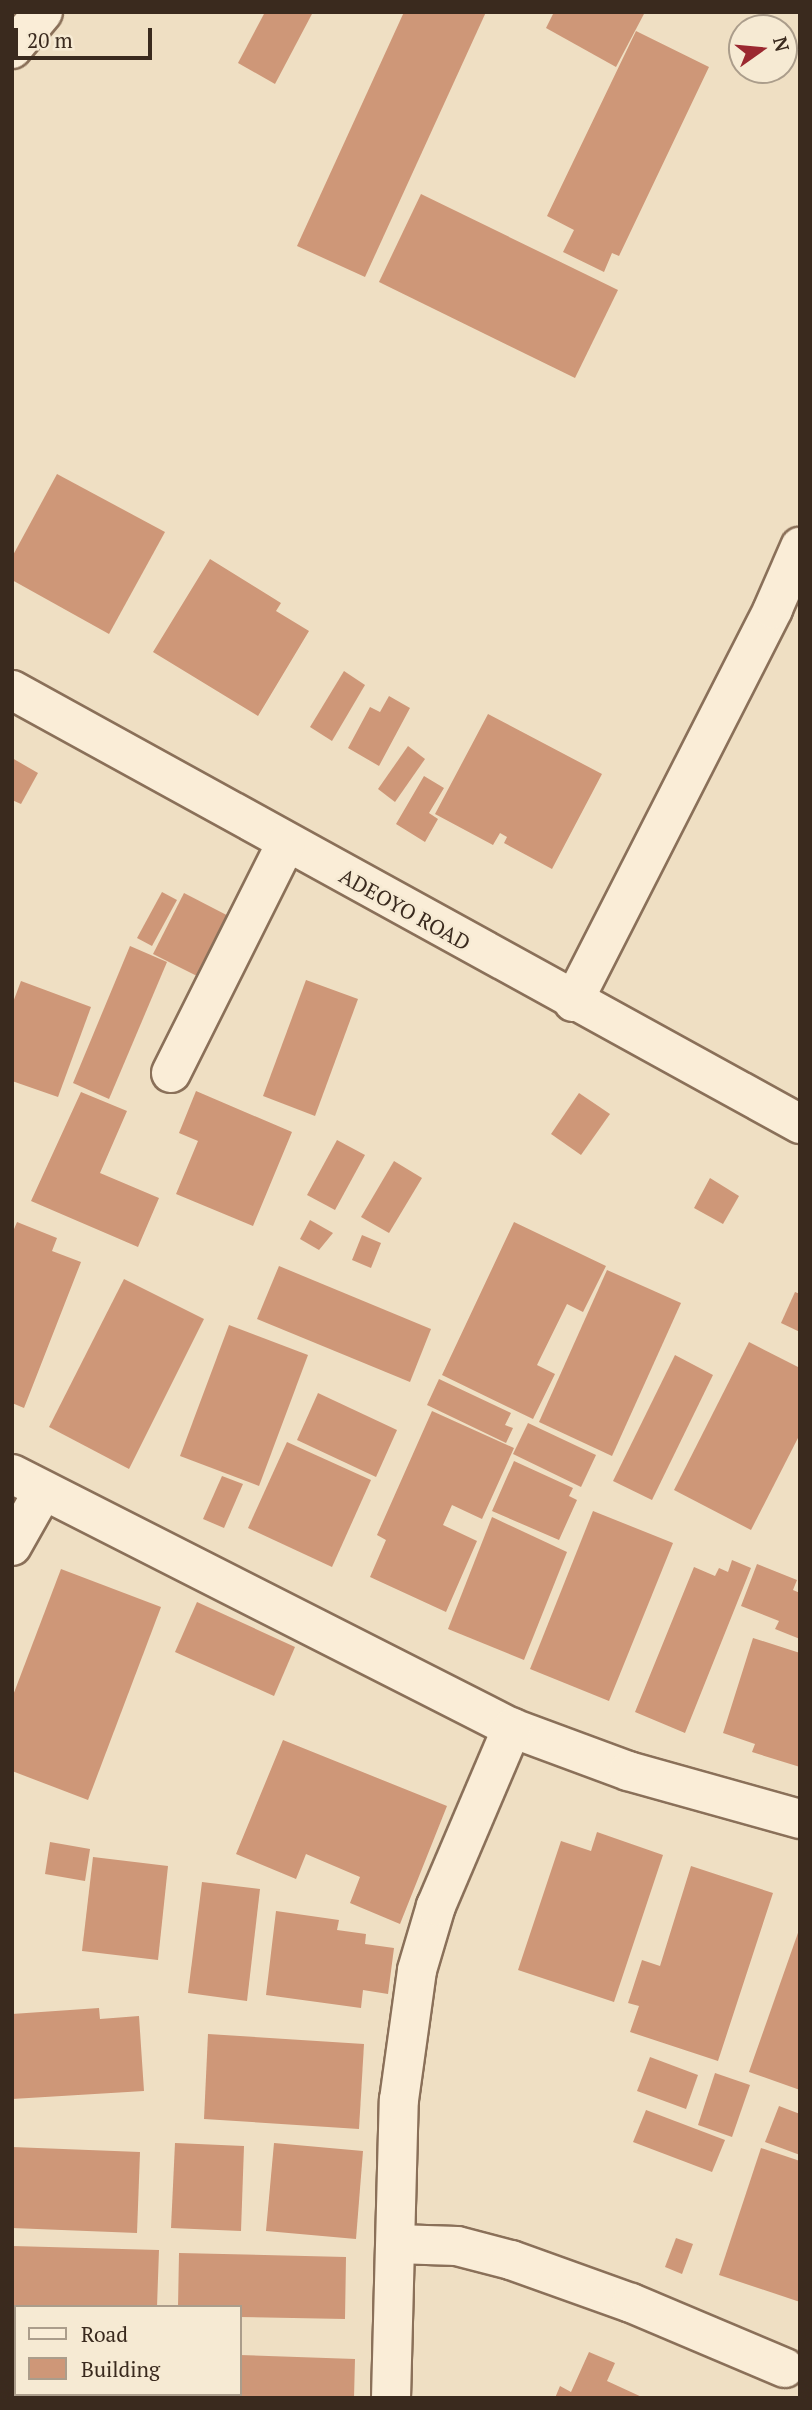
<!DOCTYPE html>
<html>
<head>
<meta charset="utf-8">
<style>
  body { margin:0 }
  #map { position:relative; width:812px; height:2410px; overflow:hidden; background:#efdfc3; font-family:"PT Serif",serif }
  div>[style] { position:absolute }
  .building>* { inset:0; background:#ce9778 }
  .roads { filter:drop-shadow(2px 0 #8a7059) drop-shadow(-2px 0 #8a7059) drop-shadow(0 2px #8a7059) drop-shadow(0 -2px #8a7059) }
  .minor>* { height:38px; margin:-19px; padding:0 19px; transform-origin:19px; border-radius:19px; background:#faedd7 }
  span { translate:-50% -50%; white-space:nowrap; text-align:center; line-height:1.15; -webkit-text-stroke:5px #f6ead3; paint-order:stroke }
  .street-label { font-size:21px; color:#3a2a1e }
  .frame { position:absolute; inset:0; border:14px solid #3a2a1e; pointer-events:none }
  .legend { position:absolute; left:14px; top:2305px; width:228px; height:91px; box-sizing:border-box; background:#f6ead3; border:2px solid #ab9d8b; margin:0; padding:9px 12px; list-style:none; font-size:21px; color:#3a2a1e }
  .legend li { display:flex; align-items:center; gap:14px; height:35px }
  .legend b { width:35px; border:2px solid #ab9d8b }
  .north { position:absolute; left:728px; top:14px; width:70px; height:70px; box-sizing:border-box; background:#f6ead3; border:2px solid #ab9d8b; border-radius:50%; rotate:75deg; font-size:19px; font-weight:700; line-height:28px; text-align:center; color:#3a2a1e }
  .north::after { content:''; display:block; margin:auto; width:24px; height:32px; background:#9b2830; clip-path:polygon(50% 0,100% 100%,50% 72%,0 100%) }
  .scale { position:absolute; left:14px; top:28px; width:138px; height:32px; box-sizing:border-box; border:4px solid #3a2a1e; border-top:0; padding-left:9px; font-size:21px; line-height:24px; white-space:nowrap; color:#3a2a1e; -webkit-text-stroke:5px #f6ead3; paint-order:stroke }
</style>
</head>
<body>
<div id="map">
  <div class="building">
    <div style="clip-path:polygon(265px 12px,313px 12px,275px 84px,238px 63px)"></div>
    <div style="clip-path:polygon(404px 12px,486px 12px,365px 277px,297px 246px)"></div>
    <div style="clip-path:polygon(554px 12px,645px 12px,616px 67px,546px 28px)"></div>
    <div style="clip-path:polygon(636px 31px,709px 67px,619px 256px,612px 253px,604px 272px,563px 252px,574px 230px,547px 216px)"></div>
    <div style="clip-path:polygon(421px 194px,618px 290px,575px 378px,379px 282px)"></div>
    <div style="clip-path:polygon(57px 474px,165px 532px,109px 634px,12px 580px,12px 557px)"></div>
    <div style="clip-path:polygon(210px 559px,281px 603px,276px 611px,309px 631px,258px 716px,153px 652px)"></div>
    <div style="clip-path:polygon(344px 671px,365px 685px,332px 741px,310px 727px)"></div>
    <div style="clip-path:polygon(389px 696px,410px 708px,379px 766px,348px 748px,370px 707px,380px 712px)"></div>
    <div style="clip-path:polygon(488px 714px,602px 774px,552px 869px,504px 843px,507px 837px,500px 833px,493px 845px,435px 814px)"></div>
    <div style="clip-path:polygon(408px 746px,425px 759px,395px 802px,378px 789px)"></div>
    <div style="clip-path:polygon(12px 758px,38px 773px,21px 804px,12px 800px)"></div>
    <div style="clip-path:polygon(424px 776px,444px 788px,429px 813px,438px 819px,425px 842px,396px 824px)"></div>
    <div style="clip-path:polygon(162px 892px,177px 900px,152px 946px,137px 938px)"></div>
    <div style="clip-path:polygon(184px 893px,242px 923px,211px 983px,153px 954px)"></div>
    <div style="clip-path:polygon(130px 946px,167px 962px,109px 1099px,73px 1083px)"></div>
    <div style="clip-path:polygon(306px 980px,358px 999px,315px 1116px,263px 1096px)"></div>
    <div style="clip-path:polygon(21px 981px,91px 1007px,58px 1097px,12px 1081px,12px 1005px)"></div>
    <div style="clip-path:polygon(196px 1091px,292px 1132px,253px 1226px,176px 1194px,198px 1141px,179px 1133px)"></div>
    <div style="clip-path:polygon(81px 1092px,127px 1111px,100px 1173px,159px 1198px,138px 1247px,31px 1201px)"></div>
    <div style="clip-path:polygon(579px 1093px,610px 1114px,581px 1155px,551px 1134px)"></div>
    <div style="clip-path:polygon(337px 1140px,365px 1155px,335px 1210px,307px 1195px)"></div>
    <div style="clip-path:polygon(394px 1161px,422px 1178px,389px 1233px,361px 1217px)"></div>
    <div style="clip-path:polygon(710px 1178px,739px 1196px,723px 1224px,694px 1208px)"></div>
    <div style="clip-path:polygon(310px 1220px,333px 1233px,319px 1250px,300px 1239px)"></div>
    <div style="clip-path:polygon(17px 1222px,57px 1238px,52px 1251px,81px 1262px,24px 1408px,12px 1403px,12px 1234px)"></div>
    <div style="clip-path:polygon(514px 1222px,606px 1266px,583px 1312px,567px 1304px,537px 1365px,555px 1374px,533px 1419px,442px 1375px)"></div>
    <div style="clip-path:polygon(362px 1235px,381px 1243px,371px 1268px,352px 1260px)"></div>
    <div style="clip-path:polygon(279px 1266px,431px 1329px,410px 1382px,257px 1319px)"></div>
    <div style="clip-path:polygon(607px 1270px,681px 1303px,612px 1456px,539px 1422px)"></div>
    <div style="clip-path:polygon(124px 1279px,204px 1319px,129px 1469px,49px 1427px)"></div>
    <div style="clip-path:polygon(795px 1292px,800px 1294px,800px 1332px,781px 1323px)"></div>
    <div style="clip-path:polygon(229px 1325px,308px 1355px,259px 1486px,180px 1456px)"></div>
    <div style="clip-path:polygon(749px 1342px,800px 1368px,800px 1434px,751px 1530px,674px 1490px)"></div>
    <div style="clip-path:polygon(675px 1355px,713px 1375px,652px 1500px,613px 1481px)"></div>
    <div style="clip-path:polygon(439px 1379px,511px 1413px,505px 1425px,513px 1428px,506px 1443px,427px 1405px)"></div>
    <div style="clip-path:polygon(318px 1393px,397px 1430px,376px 1477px,297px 1440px)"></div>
    <div style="clip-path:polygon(432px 1411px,514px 1448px,482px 1519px,452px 1505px,443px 1525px,477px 1541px,446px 1612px,370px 1577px,386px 1540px,377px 1535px)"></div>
    <div style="clip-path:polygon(528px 1423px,596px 1455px,581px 1487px,513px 1454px)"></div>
    <div style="clip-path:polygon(287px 1442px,371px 1480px,332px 1567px,248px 1528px)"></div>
    <div style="clip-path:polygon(514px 1461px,573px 1488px,569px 1496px,577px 1500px,559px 1540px,492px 1511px)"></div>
    <div style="clip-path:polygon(222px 1476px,243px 1484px,224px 1528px,203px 1519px)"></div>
    <div style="clip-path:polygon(593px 1511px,673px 1543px,609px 1701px,530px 1669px)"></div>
    <div style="clip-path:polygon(492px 1517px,567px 1552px,524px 1660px,448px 1629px)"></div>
    <div style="clip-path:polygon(732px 1560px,751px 1568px,685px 1733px,635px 1712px,694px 1567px,715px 1576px,719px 1568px,728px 1572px)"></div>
    <div style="clip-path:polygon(757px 1564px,797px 1580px,793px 1590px,800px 1593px,800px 1639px,775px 1629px,779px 1621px,741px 1606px)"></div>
    <div style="clip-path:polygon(61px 1569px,161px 1607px,88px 1800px,12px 1771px,12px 1698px)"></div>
    <div style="clip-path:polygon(197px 1602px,295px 1647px,274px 1696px,175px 1652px)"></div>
    <div style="clip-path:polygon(753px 1638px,800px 1653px,800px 1767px,752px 1752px,755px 1744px,723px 1733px)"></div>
    <div style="clip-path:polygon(283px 1740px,447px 1806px,400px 1924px,350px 1903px,360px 1877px,306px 1854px,296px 1879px,236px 1854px)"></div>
    <div style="clip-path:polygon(597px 1832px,663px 1855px,614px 2002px,518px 1970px,561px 1841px,591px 1851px)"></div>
    <div style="clip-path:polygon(50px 1842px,90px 1849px,85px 1881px,45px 1874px)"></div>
    <div style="clip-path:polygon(93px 1857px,168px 1866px,158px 1960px,82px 1951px)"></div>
    <div style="clip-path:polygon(691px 1866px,773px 1893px,718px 2061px,630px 2032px,639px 2006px,628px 2003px,642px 1960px,660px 1966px)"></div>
    <div style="clip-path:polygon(202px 1882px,260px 1889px,247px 2001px,188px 1993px)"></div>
    <div style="clip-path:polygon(276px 1911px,339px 1920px,337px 1930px,366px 1934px,365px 1944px,394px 1948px,388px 1994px,363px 1990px,361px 2008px,266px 1995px)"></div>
    <div style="clip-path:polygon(799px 1930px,800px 1931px,800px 2090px,749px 2072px)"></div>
    <div style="clip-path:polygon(99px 2008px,100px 2019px,139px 2016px,144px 2091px,12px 2099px,12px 2014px)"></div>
    <div style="clip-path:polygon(208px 2034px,364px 2044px,359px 2129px,204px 2119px)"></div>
    <div style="clip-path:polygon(650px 2057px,698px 2075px,686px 2109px,637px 2091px)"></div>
    <div style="clip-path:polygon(715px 2073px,750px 2085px,732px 2137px,698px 2125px)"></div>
    <div style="clip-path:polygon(779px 2106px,800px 2114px,800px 2155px,765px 2142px)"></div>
    <div style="clip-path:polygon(646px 2110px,725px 2140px,712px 2172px,633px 2142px)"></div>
    <div style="clip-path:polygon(175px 2143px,244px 2146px,241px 2231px,171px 2228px)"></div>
    <div style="clip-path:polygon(274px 2143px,363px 2151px,356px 2239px,266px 2231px)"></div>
    <div style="clip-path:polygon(12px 2147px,140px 2152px,137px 2233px,12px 2228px)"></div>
    <div style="clip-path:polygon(761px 2148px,800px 2161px,800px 2302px,719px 2275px)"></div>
    <div style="clip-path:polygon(676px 2238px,693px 2244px,682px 2274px,665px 2267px)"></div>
    <div style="clip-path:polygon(12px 2246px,159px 2250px,157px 2307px,16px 2307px,12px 2333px)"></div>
    <div style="clip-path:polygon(179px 2253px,346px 2257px,345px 2319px,240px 2317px,240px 2307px,178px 2307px)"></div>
    <div style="clip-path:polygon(16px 2346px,16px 2394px,26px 2398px,12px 2398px)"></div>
    <div style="clip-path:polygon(589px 2352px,615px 2363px,607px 2381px,644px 2398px,555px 2398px,560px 2386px,571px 2392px)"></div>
    <div style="clip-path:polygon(240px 2355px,355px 2359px,354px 2398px,197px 2398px,240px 2394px)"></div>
    <div style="clip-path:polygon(83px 2394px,170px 2394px,171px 2398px,83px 2398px)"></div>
  </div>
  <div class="roads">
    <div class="minor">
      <div style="left:12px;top:49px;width:48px;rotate:-50deg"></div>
      <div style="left:12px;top:690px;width:900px;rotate:28.84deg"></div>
      <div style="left:573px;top:1002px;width:441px;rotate:-63deg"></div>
      <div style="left:773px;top:609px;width:68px;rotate:-66.5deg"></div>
      <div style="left:171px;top:1073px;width:257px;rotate:-63.4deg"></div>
      <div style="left:12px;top:1474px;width:561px;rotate:26.93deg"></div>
      <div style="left:512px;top:1728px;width:124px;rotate:20.3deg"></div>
      <div style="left:628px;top:1771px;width:179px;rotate:15.6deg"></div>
      <div style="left:12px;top:1546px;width:63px;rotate:-60.6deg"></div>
      <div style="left:396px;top:2244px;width:61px;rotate:1.9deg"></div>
      <div style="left:457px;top:2246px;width:56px;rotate:14.5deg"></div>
      <div style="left:511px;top:2260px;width:127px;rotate:19.7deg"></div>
      <div style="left:631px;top:2303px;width:167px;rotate:22.9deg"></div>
      <div style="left:391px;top:2398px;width:298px;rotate:-88.5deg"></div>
      <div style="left:399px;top:2100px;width:131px;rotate:-82.1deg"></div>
      <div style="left:417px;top:1970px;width:67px;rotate:-73.5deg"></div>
      <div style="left:436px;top:1906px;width:194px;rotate:-66.9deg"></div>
    </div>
  </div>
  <div class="street-label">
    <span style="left:405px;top:909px;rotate:29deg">ADEOYO ROAD</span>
  </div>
  <div class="frame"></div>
  <ul class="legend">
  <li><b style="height:9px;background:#faedd7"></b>Road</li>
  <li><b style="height:19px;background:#ce9778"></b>Building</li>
  </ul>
  <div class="north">N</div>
  <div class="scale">20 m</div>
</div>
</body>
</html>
